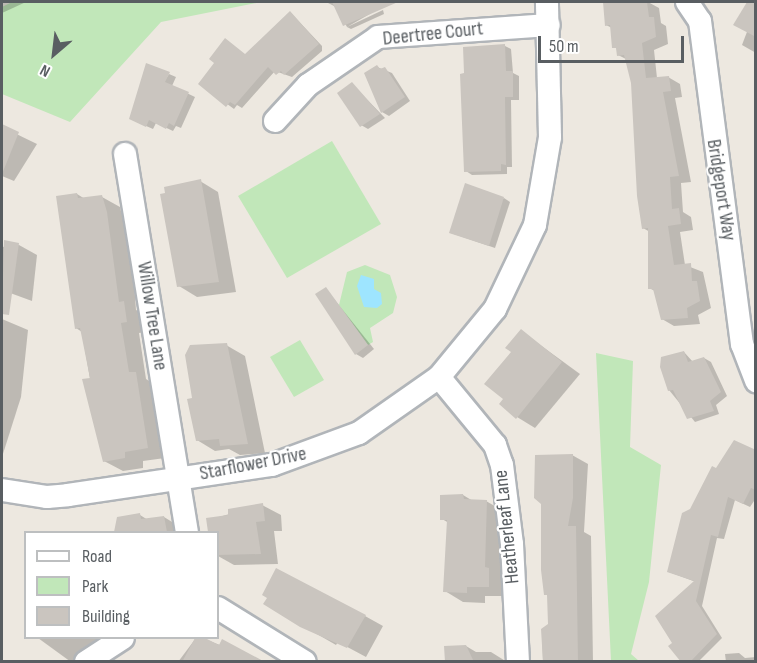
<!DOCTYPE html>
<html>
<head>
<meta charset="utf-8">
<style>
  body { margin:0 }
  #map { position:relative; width:757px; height:663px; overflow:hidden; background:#ede8e0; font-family:"Sofia Sans Condensed",sans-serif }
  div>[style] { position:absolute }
  .green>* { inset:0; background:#c1e7b9 }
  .water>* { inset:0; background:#9ee5ff }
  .shadow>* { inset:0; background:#0003 }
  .building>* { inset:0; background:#cac5bf }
  .roads { filter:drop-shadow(2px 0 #b1b5b9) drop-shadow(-2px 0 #b1b5b9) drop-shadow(0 2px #b1b5b9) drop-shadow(0 -2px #b1b5b9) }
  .street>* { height:22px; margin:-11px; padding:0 11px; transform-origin:11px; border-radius:11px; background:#fff }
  span { translate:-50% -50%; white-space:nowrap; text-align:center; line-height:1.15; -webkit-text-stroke:4.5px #fff; paint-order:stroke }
  .street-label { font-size:20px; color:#595e62 }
  .frame { position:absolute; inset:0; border:3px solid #595e62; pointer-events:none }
  .legend { position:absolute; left:24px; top:531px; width:195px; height:108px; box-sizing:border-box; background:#fff; border:2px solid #bdbfc0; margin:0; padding:8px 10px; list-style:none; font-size:18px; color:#595e62 }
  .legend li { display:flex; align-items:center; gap:12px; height:30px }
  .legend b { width:30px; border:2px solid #bdbfc0 }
  .north { position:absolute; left:24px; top:24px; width:60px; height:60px; -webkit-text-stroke:4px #fff; paint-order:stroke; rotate:208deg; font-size:16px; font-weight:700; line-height:24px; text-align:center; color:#595e62 }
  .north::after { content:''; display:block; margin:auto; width:21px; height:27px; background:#595e62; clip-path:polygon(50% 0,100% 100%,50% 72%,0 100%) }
  .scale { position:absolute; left:538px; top:36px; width:146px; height:27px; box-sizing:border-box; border:3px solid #595e62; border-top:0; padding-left:8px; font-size:18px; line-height:21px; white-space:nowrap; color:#595e62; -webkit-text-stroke:4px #fff; paint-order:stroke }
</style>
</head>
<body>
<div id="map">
  <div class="green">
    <div style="clip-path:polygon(12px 2px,261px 2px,161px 22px,70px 122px,2px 94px,2px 7px)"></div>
    <div style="clip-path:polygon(332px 141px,381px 224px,287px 278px,238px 196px)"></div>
    <div style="clip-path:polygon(365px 265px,390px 275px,397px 297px,393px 313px,370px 328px,373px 342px,368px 345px,339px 305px,347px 272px)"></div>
    <div style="clip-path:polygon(300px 340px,324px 380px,294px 397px,270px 357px)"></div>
    <div style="clip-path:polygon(596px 353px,633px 361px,630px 447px,661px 465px,649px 582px,631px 654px,639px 661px,611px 661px)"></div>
  </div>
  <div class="water">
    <div style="clip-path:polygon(361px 275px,374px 279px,374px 289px,381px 293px,382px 304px,377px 308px,364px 307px,357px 286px)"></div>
  </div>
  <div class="shadow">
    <div style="clip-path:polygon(2px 2px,26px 2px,2px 13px)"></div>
    <div style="clip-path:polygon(326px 2px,380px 2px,382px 7px,347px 27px,336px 7px)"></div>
    <div style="clip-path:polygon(606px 2px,648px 2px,659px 8px,661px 23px,666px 26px,668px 44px,654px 50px,657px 78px,668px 77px,680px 84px,682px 97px,675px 98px,691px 182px,681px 183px,683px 212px,691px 217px,693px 230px,680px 232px,685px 265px,703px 272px,711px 308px,698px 315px,700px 324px,674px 326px,662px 319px,655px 291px,649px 288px,650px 232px,643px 228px,632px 83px,626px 59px,618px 55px,612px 28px,606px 25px)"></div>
    <div style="clip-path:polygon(756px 8px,756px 53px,742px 45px)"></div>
    <div style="clip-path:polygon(383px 10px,384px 14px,351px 29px,347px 27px)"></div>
    <div style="clip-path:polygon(291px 13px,322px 46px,322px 51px,292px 77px,275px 71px,242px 108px,237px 105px,234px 109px,200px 84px,246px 55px)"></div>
    <div style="clip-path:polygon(505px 46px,511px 49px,513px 73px,519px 76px,519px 100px,511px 100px,512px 167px,507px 167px,507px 174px,472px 175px,466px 171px,466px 74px)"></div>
    <div style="clip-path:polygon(377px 67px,392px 73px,410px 101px,389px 116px,382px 112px)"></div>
    <div style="clip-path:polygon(169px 74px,176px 77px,172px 86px,195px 97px,181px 128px,176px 126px,173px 131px,156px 123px,153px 129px,137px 122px)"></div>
    <div style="clip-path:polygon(352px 84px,385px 118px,368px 129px,361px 125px)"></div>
    <div style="clip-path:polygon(2px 127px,37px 144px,14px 181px,2px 176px)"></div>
    <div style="clip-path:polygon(200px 181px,218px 192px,236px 292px,197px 297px,179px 286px,167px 194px)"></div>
    <div style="clip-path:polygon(77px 194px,85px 199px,102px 197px,120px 207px,132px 256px,136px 310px,142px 313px,145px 332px,139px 333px,146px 379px,154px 384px,165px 458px,143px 461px,143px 468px,123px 471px,104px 461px,82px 332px,76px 328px)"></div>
    <div style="clip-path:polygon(504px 198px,510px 202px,495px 248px,451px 233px)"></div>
    <div style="clip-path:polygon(19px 245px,37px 255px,32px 301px,2px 290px,2px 247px)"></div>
    <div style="clip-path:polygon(326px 289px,374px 349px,363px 358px,356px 354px)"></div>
    <div style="clip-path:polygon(2px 319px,28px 330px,21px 397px,2px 457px)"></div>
    <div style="clip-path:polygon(521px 331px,580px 374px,535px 428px,517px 417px,505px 399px,513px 352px)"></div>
    <div style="clip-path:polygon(226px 345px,245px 356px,265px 453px,240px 455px,229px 449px,215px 451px,197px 440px,193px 399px)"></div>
    <div style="clip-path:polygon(684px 352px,693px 362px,704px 358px,711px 362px,727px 396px,716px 405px,719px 414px,695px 422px,669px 390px)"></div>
    <div style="clip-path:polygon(756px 452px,756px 498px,750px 507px,735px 500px,724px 539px,717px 538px,702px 606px,722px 638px,698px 662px,683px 662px,674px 643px,696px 582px,669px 572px,691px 511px,716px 470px)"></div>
    <div style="clip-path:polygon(572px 455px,588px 464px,584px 532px,591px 536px,593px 662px,543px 662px,542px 630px,549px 624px)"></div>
    <div style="clip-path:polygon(463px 495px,473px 501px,486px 501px,505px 512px,507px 596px,485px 596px,485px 603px,463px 602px,445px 591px,449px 523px,442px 519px)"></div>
    <div style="clip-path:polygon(262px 505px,281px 515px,282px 531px,274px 531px,278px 564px,234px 565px,218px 556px,218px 532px,210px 532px,208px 520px)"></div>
    <div style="clip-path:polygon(140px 515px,148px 520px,164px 517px,182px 528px,182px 532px,121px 532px,119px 518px)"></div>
    <div style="clip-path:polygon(265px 604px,365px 616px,383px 626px,366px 657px,338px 642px,336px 645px)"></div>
    <div style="clip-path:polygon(38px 638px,113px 638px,80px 662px,71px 662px)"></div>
    <div style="clip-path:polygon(196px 638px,202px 638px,263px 662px,178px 662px)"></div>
    <div style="clip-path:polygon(466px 646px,476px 652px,491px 652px,507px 662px,446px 662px)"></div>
    <div style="clip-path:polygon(739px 653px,745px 658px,756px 657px,756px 662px,726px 662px,725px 654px)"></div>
  </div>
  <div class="building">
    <div style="clip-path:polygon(332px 2px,398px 2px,343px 26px)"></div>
    <div style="clip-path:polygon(603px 2px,647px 2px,649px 17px,654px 17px,656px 37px,642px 43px,646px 78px,669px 76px,671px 91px,663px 92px,679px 176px,670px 177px,672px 209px,679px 208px,681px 224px,668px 226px,674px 265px,691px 263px,692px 281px,697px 281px,700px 301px,687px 308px,688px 318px,661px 320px,653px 289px,648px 289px,648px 228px,642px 229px,637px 196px,631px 83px,624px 55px,617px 56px,616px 48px,612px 48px,610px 25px,605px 26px)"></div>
    <div style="clip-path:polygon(747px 2px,756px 2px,756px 37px,733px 25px)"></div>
    <div style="clip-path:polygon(290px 11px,319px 44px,284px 75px,281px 71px,276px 75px,268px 67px,235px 105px,230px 102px,226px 107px,198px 84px,214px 63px,209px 59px,225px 38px,245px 54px)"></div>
    <div style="clip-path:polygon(505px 44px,506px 71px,513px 71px,513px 97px,505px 97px,506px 165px,501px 164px,501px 171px,464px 172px,460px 74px,464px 73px,463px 47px)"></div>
    <div style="clip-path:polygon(146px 63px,170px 72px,165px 82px,189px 92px,174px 126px,169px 123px,166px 129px,149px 120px,146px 127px,129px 119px)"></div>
    <div style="clip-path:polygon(377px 65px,380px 69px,385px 67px,405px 97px,381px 113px,364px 73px)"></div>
    <div style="clip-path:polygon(352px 82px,380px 114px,360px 127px,337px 93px)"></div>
    <div style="clip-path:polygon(2px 124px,19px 132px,2px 174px)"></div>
    <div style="clip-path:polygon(201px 179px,219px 282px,177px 287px,160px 194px,165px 193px,164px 187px)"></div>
    <div style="clip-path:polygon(465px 183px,504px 197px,489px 246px,449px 233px)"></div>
    <div style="clip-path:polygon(77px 193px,78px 198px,102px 195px,107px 212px,119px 302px,124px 301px,127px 322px,121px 323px,129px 372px,136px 372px,148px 448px,125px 452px,125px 458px,103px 462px,82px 379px,90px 378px,80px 328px,75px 329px,56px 196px)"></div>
    <div style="clip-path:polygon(4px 240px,19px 243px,9px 315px,2px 314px)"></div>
    <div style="clip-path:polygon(326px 287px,368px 345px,355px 355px,315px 294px)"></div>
    <div style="clip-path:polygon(521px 329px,562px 362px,516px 419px,499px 404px,503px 399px,484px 384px,511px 352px,505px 348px)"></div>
    <div style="clip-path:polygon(227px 343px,248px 444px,220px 446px,219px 439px,196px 441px,187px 399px,192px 398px,185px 355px,190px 345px)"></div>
    <div style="clip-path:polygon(684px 351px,688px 362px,704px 357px,721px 392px,710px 401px,714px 411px,687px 419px,673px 390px,668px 391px,660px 367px,661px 357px)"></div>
    <div style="clip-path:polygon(734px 440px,756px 450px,756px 490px,751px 488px,743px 504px,728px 497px,718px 537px,711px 535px,696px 601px,717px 634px,690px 662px,681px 662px,668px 646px,672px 643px,655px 616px,694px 581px,667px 572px,682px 513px,690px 509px,712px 466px,716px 468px)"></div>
    <div style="clip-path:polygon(573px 454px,573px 498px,568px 526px,576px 526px,578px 662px,543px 662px,541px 629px,548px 624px,547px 595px,544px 595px,541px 570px,541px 504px,534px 498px,535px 455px)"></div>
    <div style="clip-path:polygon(463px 494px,464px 499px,487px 500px,485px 567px,489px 568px,489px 587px,467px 587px,467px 593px,443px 592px,447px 520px,440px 520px,440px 495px)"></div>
    <div style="clip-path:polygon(263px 503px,265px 521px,256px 522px,261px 554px,218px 555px,218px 532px,208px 532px,206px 518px,228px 515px,228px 509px)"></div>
    <div style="clip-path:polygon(140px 513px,141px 519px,164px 516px,167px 532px,114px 532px,117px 517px)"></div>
    <div style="clip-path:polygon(276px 568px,366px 615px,347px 648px,300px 627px,263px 604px,267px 598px,262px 595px)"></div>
    <div style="clip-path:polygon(195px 638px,205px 638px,219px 645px,222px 639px,265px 662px,182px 662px)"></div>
    <div style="clip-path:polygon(466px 645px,474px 662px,445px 662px,444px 646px)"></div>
  </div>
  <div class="roads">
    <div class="street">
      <div style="left:687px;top:2px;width:23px;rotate:56deg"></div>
      <div style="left:700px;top:21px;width:326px;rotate:82.6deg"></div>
      <div style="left:742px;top:344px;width:40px;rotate:69deg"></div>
      <div style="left:275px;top:121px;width:49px;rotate:-47.5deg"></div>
      <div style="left:308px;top:85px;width:85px;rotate:-34.4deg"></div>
      <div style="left:378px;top:37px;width:171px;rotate:-4deg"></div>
      <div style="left:125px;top:154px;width:383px;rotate:80.7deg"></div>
      <div style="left:439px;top:377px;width:88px;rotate:50.5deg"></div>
      <div style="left:495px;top:445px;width:21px;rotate:71deg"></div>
      <div style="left:502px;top:465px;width:80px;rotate:82.8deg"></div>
      <div style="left:512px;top:544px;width:118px;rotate:87.1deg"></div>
      <div style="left:2px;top:490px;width:46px;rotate:8.8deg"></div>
      <div style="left:47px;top:497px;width:21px;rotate:-5deg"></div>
      <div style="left:68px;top:495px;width:206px;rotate:-8.4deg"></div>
      <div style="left:272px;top:465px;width:93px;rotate:-20.2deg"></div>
      <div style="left:359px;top:433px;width:98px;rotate:-35deg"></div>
      <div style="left:439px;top:377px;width:88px;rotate:-50.5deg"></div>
      <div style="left:495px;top:309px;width:93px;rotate:-64.5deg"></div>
      <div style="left:535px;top:225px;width:89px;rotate:-80.3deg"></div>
      <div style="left:550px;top:137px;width:135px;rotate:-91.3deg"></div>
      <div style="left:218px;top:608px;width:102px;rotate:31.8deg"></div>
      <div style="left:86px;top:662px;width:44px;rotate:-33deg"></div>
    </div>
  </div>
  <div class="street-label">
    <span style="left:433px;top:34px;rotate:-6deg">Deertree Court</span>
    <span style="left:721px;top:190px;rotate:81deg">Bridgeport Way</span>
    <span style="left:152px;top:316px;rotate:81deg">Willow Tree Lane</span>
    <span style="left:253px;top:464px;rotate:-11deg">Starflower Drive</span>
    <span style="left:507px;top:527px;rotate:-96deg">Heatherleaf Lane</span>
  </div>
  <div class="frame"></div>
  <ul class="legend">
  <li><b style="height:8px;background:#fff"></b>Road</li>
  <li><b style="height:16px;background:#c1e7b9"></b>Park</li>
  <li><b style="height:16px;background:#cac5bf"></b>Building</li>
  </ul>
  <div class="north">N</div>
  <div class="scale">50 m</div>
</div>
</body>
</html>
